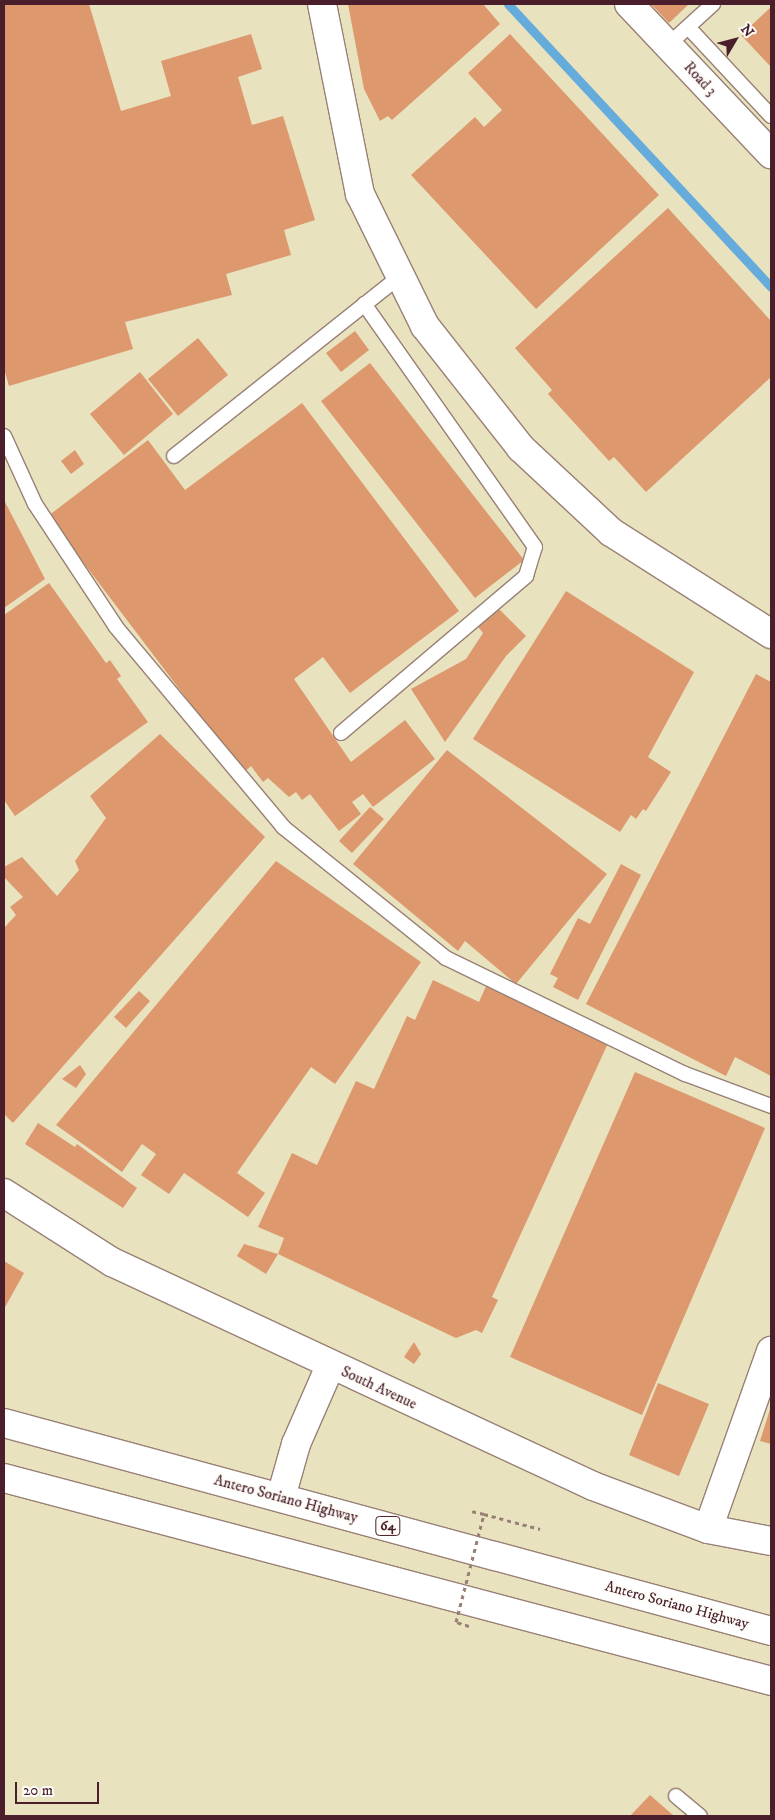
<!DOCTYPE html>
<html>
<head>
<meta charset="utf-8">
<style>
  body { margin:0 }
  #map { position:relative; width:775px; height:1820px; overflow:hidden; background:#e8e2bf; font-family:"IM FELL DW Pica",serif }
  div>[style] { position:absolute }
  .stream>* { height:9px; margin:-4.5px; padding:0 4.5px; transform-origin:4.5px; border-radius:4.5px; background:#65abdb }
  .building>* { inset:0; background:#dd986e }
  .path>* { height:3px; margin-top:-1.5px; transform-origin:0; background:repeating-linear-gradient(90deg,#998075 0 4px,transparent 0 8px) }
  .roads { filter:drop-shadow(1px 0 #998075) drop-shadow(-1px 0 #998075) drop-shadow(0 1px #998075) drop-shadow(0 -1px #998075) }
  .service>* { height:14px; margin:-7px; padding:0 7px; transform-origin:7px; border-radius:7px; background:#fff }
  .minor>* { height:28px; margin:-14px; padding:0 14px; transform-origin:14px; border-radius:14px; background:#fff }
  .primary>* { height:28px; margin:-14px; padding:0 14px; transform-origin:14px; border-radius:14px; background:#fff }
  .path-bridge>* { height:3px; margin-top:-1.5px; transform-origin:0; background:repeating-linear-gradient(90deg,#998075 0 4px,transparent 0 8px) }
  span { translate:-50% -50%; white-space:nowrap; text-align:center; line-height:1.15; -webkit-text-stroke:4px #fdfcf7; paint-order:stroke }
  .shield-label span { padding:1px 4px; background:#fdfcf7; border:1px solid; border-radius:4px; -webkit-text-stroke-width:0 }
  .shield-label { font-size:14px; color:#4a1f2b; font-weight:700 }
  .street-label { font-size:15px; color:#4a1f2b }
  .frame { position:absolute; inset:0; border:5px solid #4a1f2b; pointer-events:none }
  .north { position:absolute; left:710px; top:15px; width:50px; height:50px; -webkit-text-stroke:4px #fdfcf7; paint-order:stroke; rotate:53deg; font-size:14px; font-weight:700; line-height:20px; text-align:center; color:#4a1f2b }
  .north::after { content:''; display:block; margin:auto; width:18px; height:22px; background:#4a1f2b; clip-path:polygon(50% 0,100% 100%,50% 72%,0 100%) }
  .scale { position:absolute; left:15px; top:1782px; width:84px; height:22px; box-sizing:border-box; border:2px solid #4a1f2b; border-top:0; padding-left:6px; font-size:15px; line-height:18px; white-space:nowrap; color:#4a1f2b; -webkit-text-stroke:4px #fdfcf7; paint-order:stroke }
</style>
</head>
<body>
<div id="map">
  <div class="stream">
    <div style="left:508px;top:4px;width:386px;rotate:47.1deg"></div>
  </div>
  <div class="building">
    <div style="clip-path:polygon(4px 4px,89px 4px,121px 111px,171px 96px,161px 61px,251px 34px,262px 69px,238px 77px,252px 125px,283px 116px,315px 220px,284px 230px,291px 255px,226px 274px,232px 295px,125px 322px,133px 349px,9px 386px,4px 369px)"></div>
    <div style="clip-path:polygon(348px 4px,483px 4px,500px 24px,392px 120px,388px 116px,380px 121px,364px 89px)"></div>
    <div style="clip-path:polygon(651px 4px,689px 4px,669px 23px)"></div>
    <div style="clip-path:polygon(771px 7px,771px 67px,741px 35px)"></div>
    <div style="clip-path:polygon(510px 34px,659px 195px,536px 309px,411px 175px,475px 117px,484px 127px,502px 110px,468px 73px)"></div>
    <div style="clip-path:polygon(668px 208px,771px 321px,771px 377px,646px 492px,614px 457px,609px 461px,548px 394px,552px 390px,515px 348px)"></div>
    <div style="clip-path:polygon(355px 331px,369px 350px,341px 372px,326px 353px)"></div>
    <div style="clip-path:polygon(198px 338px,228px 375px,178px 416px,148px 379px)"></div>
    <div style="clip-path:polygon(370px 363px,524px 560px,475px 598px,321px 401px)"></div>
    <div style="clip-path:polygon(140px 372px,173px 414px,124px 455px,90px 414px)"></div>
    <div style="clip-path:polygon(302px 403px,459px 611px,350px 693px,323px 657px,294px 679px,351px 762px,405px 720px,435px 759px,373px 807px,363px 794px,352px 802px,361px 814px,339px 831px,310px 794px,302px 800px,296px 792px,289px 797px,268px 778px,263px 782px,251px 766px,243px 773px,48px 516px,148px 440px,185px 490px)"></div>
    <div style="clip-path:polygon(75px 450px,84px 464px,71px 474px,61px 461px)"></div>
    <div style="clip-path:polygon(4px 500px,45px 579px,4px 608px)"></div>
    <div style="clip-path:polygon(49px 583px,106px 663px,110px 660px,121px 676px,117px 679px,148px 722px,15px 816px,4px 800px,4px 615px)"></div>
    <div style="clip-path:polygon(566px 591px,694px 672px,648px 757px,671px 772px,646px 811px,643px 809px,636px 819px,631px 815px,620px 832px,473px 739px)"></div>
    <div style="clip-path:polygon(497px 607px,526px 636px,506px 656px,445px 742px,411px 689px,466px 659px,483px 633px,478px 627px)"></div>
    <div style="clip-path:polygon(756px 674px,771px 682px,771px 1076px,735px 1057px,726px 1076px,586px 1004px)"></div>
    <div style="clip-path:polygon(160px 734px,265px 837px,13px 1123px,4px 1114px,4px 928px,16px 915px,10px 907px,23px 897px,4px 877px,4px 867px,22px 857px,57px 896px,79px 870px,75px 861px,106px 818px,90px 796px)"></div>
    <div style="clip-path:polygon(447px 750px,607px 874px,516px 984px,465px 941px,458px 951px,353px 864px)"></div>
    <div style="clip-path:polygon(370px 807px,384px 819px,352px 853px,339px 841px)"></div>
    <div style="clip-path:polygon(276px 861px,421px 962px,335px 1084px,311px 1067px,237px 1173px,265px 1193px,248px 1217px,184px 1173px,169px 1194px,141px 1175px,156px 1154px,142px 1144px,122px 1172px,56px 1125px)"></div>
    <div style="clip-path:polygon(621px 864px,641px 875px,578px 1000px,553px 987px,558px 978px,550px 974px,578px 918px,590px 924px)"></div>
    <div style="clip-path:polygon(433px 980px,479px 1002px,487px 984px,609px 1041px,492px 1297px,498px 1300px,482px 1333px,476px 1330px,456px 1338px,278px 1254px,266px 1274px,237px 1256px,244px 1244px,278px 1254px,284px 1238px,258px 1227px,292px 1153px,317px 1165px,356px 1081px,374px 1089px,407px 1016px,415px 1020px)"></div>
    <div style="clip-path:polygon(139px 991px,150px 1001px,126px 1028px,114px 1017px)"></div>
    <div style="clip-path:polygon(80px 1065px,86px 1074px,76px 1088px,62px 1079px)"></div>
    <div style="clip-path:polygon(635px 1072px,765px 1128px,642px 1415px,510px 1357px)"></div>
    <div style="clip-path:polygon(38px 1123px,75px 1147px,77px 1144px,137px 1188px,123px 1208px,25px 1144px)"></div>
    <div style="clip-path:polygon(4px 1261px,24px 1273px,4px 1309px)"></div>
    <div style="clip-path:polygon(414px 1342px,421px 1354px,414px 1364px,404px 1357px)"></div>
    <div style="clip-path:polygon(658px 1383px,709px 1404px,679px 1476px,629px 1455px)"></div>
    <div style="clip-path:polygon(771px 1406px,771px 1444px,760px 1441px)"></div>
    <div style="clip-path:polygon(650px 1795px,674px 1816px,630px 1816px)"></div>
  </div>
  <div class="path">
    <div style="left:484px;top:1514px;width:58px;rotate:15deg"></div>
  </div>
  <div class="roads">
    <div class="service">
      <div style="left:688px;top:27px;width:122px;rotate:47deg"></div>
      <div style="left:668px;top:45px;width:61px;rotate:-42.3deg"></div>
      <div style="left:4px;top:436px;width:75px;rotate:65.5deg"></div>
      <div style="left:35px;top:504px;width:147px;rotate:56.6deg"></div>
      <div style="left:116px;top:627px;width:261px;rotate:50.1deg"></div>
      <div style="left:283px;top:827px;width:209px;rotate:38.8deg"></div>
      <div style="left:446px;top:958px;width:266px;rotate:25.9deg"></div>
      <div style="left:685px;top:1074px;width:92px;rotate:20.4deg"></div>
      <div style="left:174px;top:456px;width:289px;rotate:-38.5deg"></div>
      <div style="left:341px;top:733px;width:243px;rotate:-40.3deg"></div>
      <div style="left:526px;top:576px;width:30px;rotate:-73deg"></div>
      <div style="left:535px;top:547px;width:297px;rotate:-125.1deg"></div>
      <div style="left:676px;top:1796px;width:31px;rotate:40deg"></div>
    </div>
    <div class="minor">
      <div style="left:322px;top:4px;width:194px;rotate:78.7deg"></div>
      <div style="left:360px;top:194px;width:147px;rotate:63.8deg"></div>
      <div style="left:425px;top:326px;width:155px;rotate:51.8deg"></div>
      <div style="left:521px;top:448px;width:123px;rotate:43deg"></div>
      <div style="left:611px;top:532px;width:190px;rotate:32.5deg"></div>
      <div style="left:629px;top:4px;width:207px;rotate:46.6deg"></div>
      <div style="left:4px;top:1193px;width:128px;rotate:32.6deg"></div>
      <div style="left:112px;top:1262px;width:531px;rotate:24.97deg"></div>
      <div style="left:593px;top:1486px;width:123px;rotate:20.5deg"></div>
      <div style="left:708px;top:1529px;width:64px;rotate:10.8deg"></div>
      <div style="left:281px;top:1497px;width:55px;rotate:-74.2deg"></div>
      <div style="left:296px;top:1444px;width:85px;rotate:-66.4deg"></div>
      <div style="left:708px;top:1529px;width:189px;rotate:-70.5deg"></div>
    </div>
    <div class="primary">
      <div style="left:4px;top:1423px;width:795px;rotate:15.17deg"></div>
      <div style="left:4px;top:1478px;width:793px;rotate:14.82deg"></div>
    </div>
  </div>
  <div class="path-bridge">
    <div style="left:469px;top:1626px;width:14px;rotate:-163deg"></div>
    <div style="left:456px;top:1622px;width:112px;rotate:-75.5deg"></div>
    <div style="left:484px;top:1514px;width:13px;rotate:-167deg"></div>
  </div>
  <div class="shield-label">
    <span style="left:388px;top:1526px">64</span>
  </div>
  <div class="street-label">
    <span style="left:700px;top:79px;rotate:47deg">Road 3</span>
    <span style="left:379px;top:1388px;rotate:25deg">South Avenue</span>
    <span style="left:286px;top:1499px;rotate:15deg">Antero Soriano Highway</span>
    <span style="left:677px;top:1605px;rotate:15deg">Antero Soriano Highway</span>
  </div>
  <div class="frame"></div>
  <div class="north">N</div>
  <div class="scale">20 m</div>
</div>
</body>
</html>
